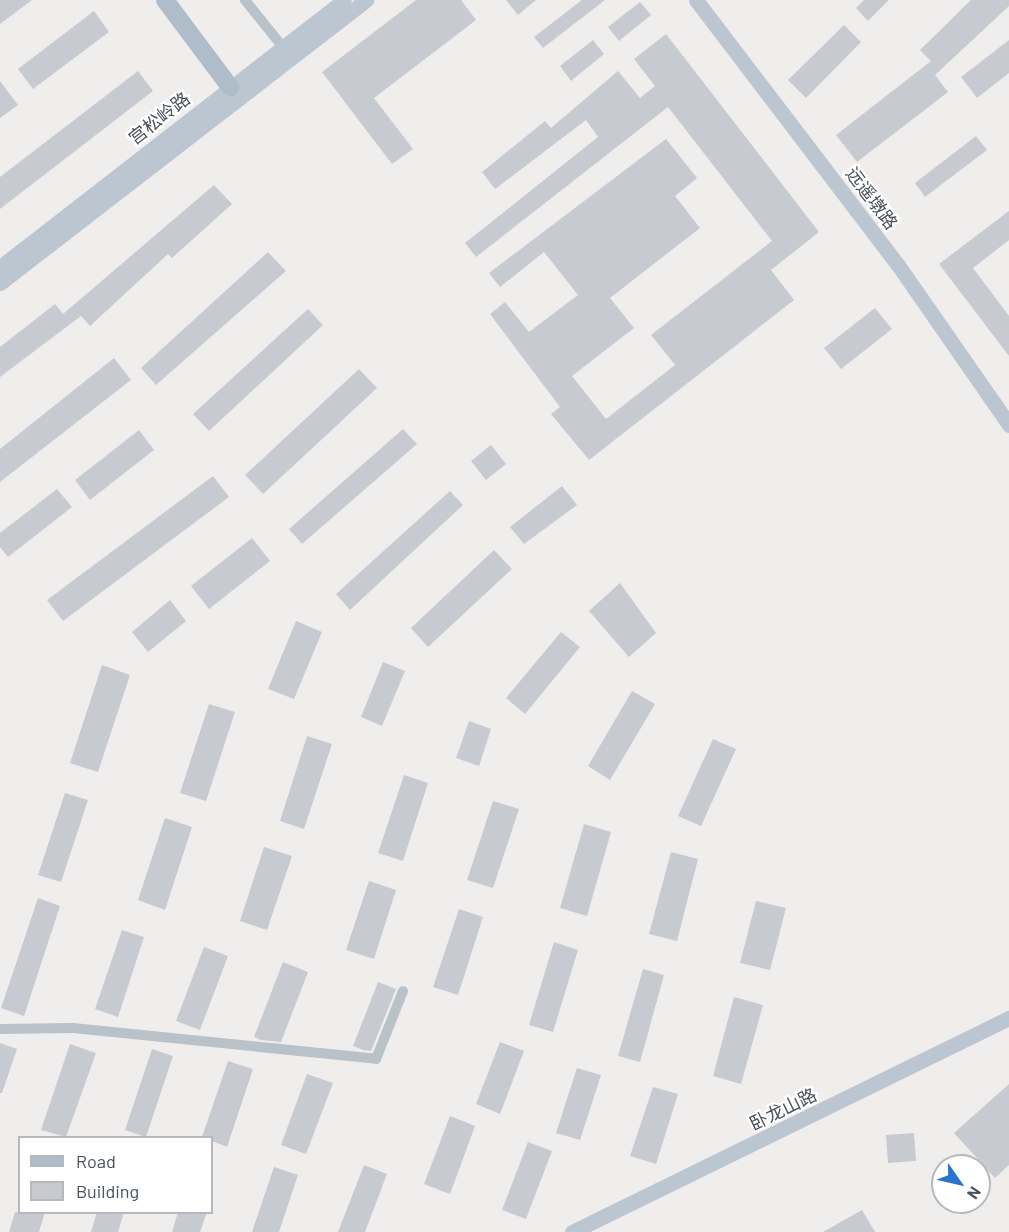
<!DOCTYPE html>
<html>
<head>
<meta charset="utf-8">
<style>
  body { margin:0 }
  #map { position:relative; width:1009px; height:1232px; overflow:hidden; background:#f0eded; font-family:Barlow,"Noto Sans SC",sans-serif }
  div>[style] { position:absolute }
  .building>* { inset:0; background:#c7cad0 }
  .street>* { height:10px; margin:-5px; padding:0 5px; transform-origin:5px; border-radius:5px; background:#bac2c9 }
  .secondary>* { height:15px; margin:-7.5px; padding:0 7.5px; transform-origin:7.5px; border-radius:7.5px; background:#bcc6d0 }
  .primary>* { height:18px; margin:-9px; padding:0 9px; transform-origin:9px; border-radius:9px; background:#afbdca }
  span { translate:-50% -50%; white-space:nowrap; text-align:center; line-height:1.15; -webkit-text-stroke:4.5px #fff; paint-order:stroke }
  .street-label { font-size:18px; color:#475159 }
  .legend { position:absolute; left:18px; top:1136px; width:195px; height:78px; box-sizing:border-box; background:#fff; border:2px solid #b5b9bd; margin:0; padding:8px 10px; list-style:none; font-size:18px; color:#475159 }
  .legend li { display:flex; align-items:center; gap:12px; height:30px }
  .legend b { width:30px; border:2px solid #b5b9bd }
  .north { position:absolute; left:931px; top:1154px; width:60px; height:60px; box-sizing:border-box; background:#fff; border:2px solid #b5b9bd; border-radius:50%; rotate:124deg; font-size:16px; font-weight:700; line-height:24px; text-align:center; color:#475159 }
  .north::after { content:''; display:block; margin:auto; width:21px; height:27px; background:#2973ce; clip-path:polygon(50% 0,100% 100%,50% 72%,0 100%) }
</style>
</head>
<body>
<div id="map">
  <div class="building">
    <div style="clip-path:polygon(0 0,32px 0,0 24px)"></div>
    <div style="clip-path:polygon(416px 0,461px 0,476px 20px,374px 98px,413px 149px,392px 164px,322px 72px)"></div>
    <div style="clip-path:polygon(506px 0,536px 0,518px 15px)"></div>
    <div style="clip-path:polygon(582px 0,605px 0,543px 48px,534px 37px)"></div>
    <div style="clip-path:polygon(864px 0,889px 0,868px 21px,856px 8px)"></div>
    <div style="clip-path:polygon(971px 0,1009px 0,1009px 6px,935px 75px,948px 92px,857px 162px,836px 135px,931px 61px,920px 50px)"></div>
    <div style="clip-path:polygon(640px 2px,651px 15px,619px 41px,608px 27px)"></div>
    <div style="clip-path:polygon(94px 11px,109px 32px,33px 89px,18px 69px)"></div>
    <div style="clip-path:polygon(844px 25px,861px 42px,806px 98px,788px 80px)"></div>
    <div style="clip-path:polygon(666px 34px,819px 232px,771px 270px,794px 300px,589px 460px,551px 414px,560px 407px,490px 314px,505px 302px,529px 332px,578px 295px,544px 252px,500px 287px,489px 273px,666px 139px,697px 178px,675px 196px,700px 228px,610px 298px,634px 328px,572px 376px,606px 419px,675px 365px,651px 335px,772px 241px,668px 107px,476px 257px,465px 243px,598px 137px,586px 120px,495px 189px,482px 172px,545px 121px,551px 128px,618px 71px,640px 98px,655px 86px,634px 59px)"></div>
    <div style="clip-path:polygon(593px 40px,604px 54px,571px 81px,560px 66px)"></div>
    <div style="clip-path:polygon(1009px 40px,1009px 73px,977px 98px,961px 77px)"></div>
    <div style="clip-path:polygon(138px 71px,153px 91px,0 209px,0 177px)"></div>
    <div style="clip-path:polygon(0 81px,18px 105px,0 118px)"></div>
    <div style="clip-path:polygon(976px 136px,987px 150px,925px 197px,915px 183px)"></div>
    <div style="clip-path:polygon(214px 185px,232px 204px,172px 258px,168px 254px,90px 326px,81px 316px,0 377px,0 347px,55px 304px,63px 314px)"></div>
    <div style="clip-path:polygon(1009px 211px,1009px 240px,973px 268px,1009px 316px,1009px 356px,939px 264px)"></div>
    <div style="clip-path:polygon(268px 252px,286px 271px,156px 385px,141px 368px)"></div>
    <div style="clip-path:polygon(875px 308px,892px 329px,841px 369px,824px 348px)"></div>
    <div style="clip-path:polygon(308px 309px,323px 325px,209px 431px,193px 414px)"></div>
    <div style="clip-path:polygon(114px 358px,131px 380px,0 482px,0 449px)"></div>
    <div style="clip-path:polygon(359px 369px,377px 388px,263px 494px,245px 475px)"></div>
    <div style="clip-path:polygon(403px 429px,417px 444px,302px 544px,289px 529px)"></div>
    <div style="clip-path:polygon(139px 430px,154px 450px,90px 500px,75px 480px)"></div>
    <div style="clip-path:polygon(491px 445px,506px 464px,486px 480px,471px 461px)"></div>
    <div style="clip-path:polygon(213px 476px,229px 497px,63px 621px,47px 600px)"></div>
    <div style="clip-path:polygon(562px 486px,577px 505px,524px 544px,510px 527px)"></div>
    <div style="clip-path:polygon(57px 489px,72px 507px,8px 557px,0 547px,0 533px)"></div>
    <div style="clip-path:polygon(450px 491px,463px 505px,350px 610px,336px 594px)"></div>
    <div style="clip-path:polygon(252px 538px,270px 561px,209px 609px,191px 586px)"></div>
    <div style="clip-path:polygon(494px 550px,512px 569px,428px 647px,411px 628px)"></div>
    <div style="clip-path:polygon(620px 583px,656px 633px,629px 657px,589px 611px)"></div>
    <div style="clip-path:polygon(170px 600px,186px 621px,148px 652px,132px 632px)"></div>
    <div style="clip-path:polygon(296px 621px,322px 632px,294px 699px,268px 689px)"></div>
    <div style="clip-path:polygon(561px 632px,580px 647px,525px 714px,506px 698px)"></div>
    <div style="clip-path:polygon(383px 662px,405px 671px,382px 726px,361px 717px)"></div>
    <div style="clip-path:polygon(102px 665px,130px 675px,98px 772px,70px 763px)"></div>
    <div style="clip-path:polygon(632px 691px,655px 704px,610px 780px,588px 766px)"></div>
    <div style="clip-path:polygon(209px 704px,235px 712px,206px 801px,180px 793px)"></div>
    <div style="clip-path:polygon(469px 721px,491px 729px,479px 766px,456px 758px)"></div>
    <div style="clip-path:polygon(307px 736px,332px 744px,304px 829px,280px 821px)"></div>
    <div style="clip-path:polygon(713px 739px,736px 749px,701px 826px,678px 816px)"></div>
    <div style="clip-path:polygon(404px 775px,428px 783px,403px 861px,378px 853px)"></div>
    <div style="clip-path:polygon(65px 793px,88px 800px,61px 882px,38px 875px)"></div>
    <div style="clip-path:polygon(493px 801px,519px 809px,493px 888px,467px 880px)"></div>
    <div style="clip-path:polygon(165px 818px,192px 827px,165px 910px,138px 900px)"></div>
    <div style="clip-path:polygon(584px 824px,611px 832px,587px 916px,560px 908px)"></div>
    <div style="clip-path:polygon(264px 847px,292px 856px,267px 930px,240px 921px)"></div>
    <div style="clip-path:polygon(671px 852px,698px 859px,677px 941px,649px 934px)"></div>
    <div style="clip-path:polygon(369px 881px,396px 890px,374px 959px,346px 950px)"></div>
    <div style="clip-path:polygon(38px 898px,60px 906px,24px 1016px,1px 1008px)"></div>
    <div style="clip-path:polygon(756px 901px,786px 908px,770px 970px,740px 963px)"></div>
    <div style="clip-path:polygon(459px 909px,483px 917px,458px 995px,433px 987px)"></div>
    <div style="clip-path:polygon(122px 930px,144px 937px,118px 1017px,95px 1009px)"></div>
    <div style="clip-path:polygon(554px 942px,578px 950px,553px 1032px,529px 1025px)"></div>
    <div style="clip-path:polygon(204px 947px,228px 956px,200px 1030px,176px 1021px)"></div>
    <div style="clip-path:polygon(283px 962px,308px 972px,281px 1042px,261px 1040px,254px 1037px)"></div>
    <div style="clip-path:polygon(643px 969px,664px 975px,640px 1062px,618px 1056px)"></div>
    <div style="clip-path:polygon(378px 982px,396px 989px,371px 1051px,363px 1050px,353px 1046px)"></div>
    <div style="clip-path:polygon(734px 997px,763px 1005px,741px 1084px,713px 1076px)"></div>
    <div style="clip-path:polygon(500px 1042px,524px 1051px,500px 1114px,476px 1104px)"></div>
    <div style="clip-path:polygon(0 1043px,17px 1049px,2px 1093px,0 1093px)"></div>
    <div style="clip-path:polygon(70px 1044px,96px 1053px,66px 1137px,41px 1130px)"></div>
    <div style="clip-path:polygon(152px 1049px,173px 1056px,146px 1137px,125px 1130px)"></div>
    <div style="clip-path:polygon(228px 1061px,253px 1069px,227px 1147px,202px 1137px)"></div>
    <div style="clip-path:polygon(577px 1068px,601px 1075px,580px 1140px,556px 1133px)"></div>
    <div style="clip-path:polygon(307px 1074px,333px 1083px,306px 1154px,281px 1145px)"></div>
    <div style="clip-path:polygon(1009px 1084px,1009px 1165px,995px 1178px,954px 1133px)"></div>
    <div style="clip-path:polygon(653px 1087px,678px 1094px,656px 1164px,630px 1156px)"></div>
    <div style="clip-path:polygon(450px 1116px,475px 1126px,450px 1194px,424px 1184px)"></div>
    <div style="clip-path:polygon(914px 1133px,916px 1161px,888px 1163px,886px 1135px)"></div>
    <div style="clip-path:polygon(528px 1142px,552px 1151px,526px 1219px,502px 1210px)"></div>
    <div style="clip-path:polygon(364px 1165px,387px 1174px,365px 1232px,338px 1232px)"></div>
    <div style="clip-path:polygon(274px 1167px,298px 1175px,279px 1232px,252px 1232px)"></div>
    <div style="clip-path:polygon(862px 1210px,875px 1232px,823px 1232px)"></div>
    <div style="clip-path:polygon(15px 1212px,45px 1212px,39px 1232px,9px 1232px)"></div>
    <div style="clip-path:polygon(97px 1212px,124px 1212px,118px 1232px,91px 1232px)"></div>
    <div style="clip-path:polygon(178px 1212px,207px 1212px,200px 1232px,172px 1232px)"></div>
  </div>
  <div class="street">
    <div style="left:245px;top:0;width:59px;rotate:51.2deg"></div>
    <div style="left:0;top:1029px;width:73px;rotate:-0.8deg"></div>
    <div style="left:73px;top:1028px;width:305px;rotate:5.8deg"></div>
    <div style="left:376px;top:1059px;width:73px;rotate:-68.3deg"></div>
  </div>
  <div class="secondary">
    <div style="left:696px;top:0;width:333px;rotate:52.7deg"></div>
    <div style="left:898px;top:265px;width:195px;rotate:55.2deg"></div>
    <div style="left:0;top:267px;width:435px;rotate:-37.8deg"></div>
    <div style="left:0;top:283px;width:463px;rotate:-37.7deg"></div>
    <div style="left:572px;top:1232px;width:487px;rotate:-26.1deg"></div>
  </div>
  <div class="primary">
    <div style="left:165px;top:0;width:109px;rotate:53.2deg"></div>
  </div>
  <div class="street-label">
    <span style="left:159px;top:118px;rotate:-38deg">宫松岭路</span>
    <span style="left:872px;top:198px;rotate:53deg">远遥墩路</span>
    <span style="left:783px;top:1109px;rotate:-26deg">卧龙山路</span>
  </div>
  <ul class="legend">
  <li><b style="height:8px;background:#afbdca"></b>Road</li>
  <li><b style="height:16px;background:#c7cad0"></b>Building</li>
  </ul>
  <div class="north">N</div>
</div>
</body>
</html>
